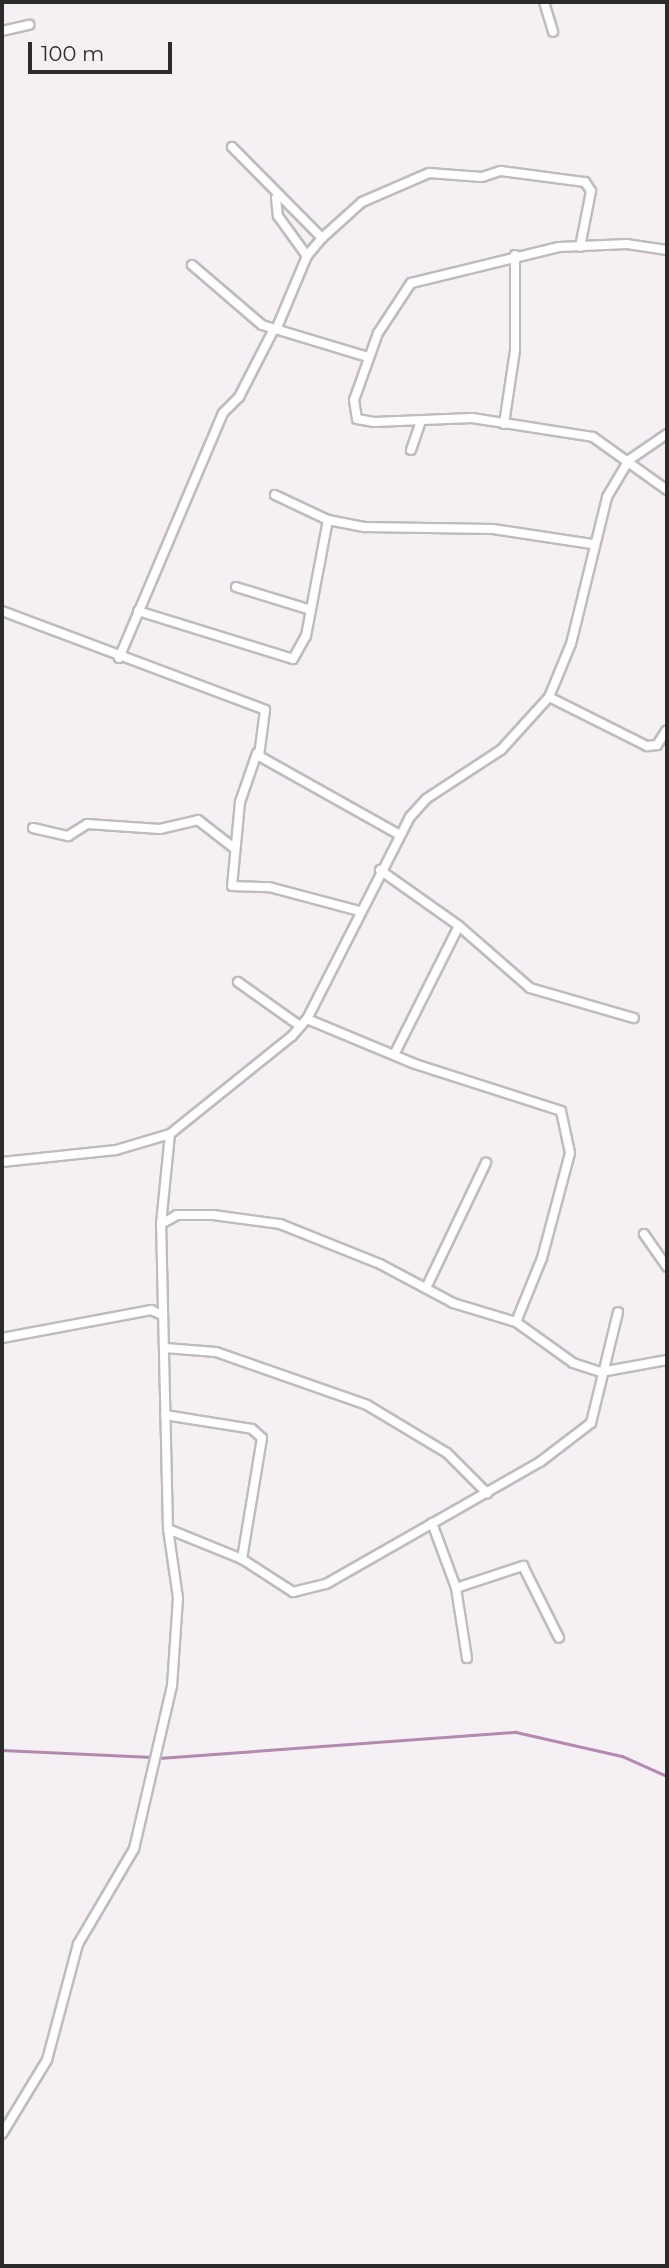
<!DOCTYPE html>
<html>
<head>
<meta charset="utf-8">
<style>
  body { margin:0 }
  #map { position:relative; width:669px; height:2268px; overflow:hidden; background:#f4f0f3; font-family:Montserrat,sans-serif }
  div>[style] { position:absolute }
  .stream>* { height:2.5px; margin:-1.25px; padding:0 1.25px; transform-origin:1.25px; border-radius:1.25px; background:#b488af }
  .roads { filter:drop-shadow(2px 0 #bfbbbe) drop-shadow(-2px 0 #bfbbbe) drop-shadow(0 2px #bfbbbe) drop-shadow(0 -2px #bfbbbe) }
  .minor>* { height:8px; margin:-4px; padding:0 4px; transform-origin:4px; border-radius:4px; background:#fff }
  span { translate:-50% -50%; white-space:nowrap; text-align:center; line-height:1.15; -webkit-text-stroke:7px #f4f0f3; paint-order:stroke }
  .frame { position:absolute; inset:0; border:4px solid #2c2b2c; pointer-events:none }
  .scale { position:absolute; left:28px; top:42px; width:144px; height:32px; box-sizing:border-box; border:4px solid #2c2b2c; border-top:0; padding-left:9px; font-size:21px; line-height:24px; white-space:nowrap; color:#2c2b2c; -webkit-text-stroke:5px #f4f0f3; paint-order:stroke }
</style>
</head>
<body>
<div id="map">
  <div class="stream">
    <div style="left:2px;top:1750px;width:150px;rotate:2.7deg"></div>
    <div style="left:159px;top:1758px;width:358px;rotate:-4.2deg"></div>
    <div style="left:516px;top:1732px;width:109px;rotate:12.8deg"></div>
    <div style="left:622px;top:1756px;width:49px;rotate:24deg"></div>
  </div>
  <div class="roads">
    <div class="minor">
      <div style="left:544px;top:2px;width:31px;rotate:73deg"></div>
      <div style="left:2px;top:31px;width:28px;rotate:-13deg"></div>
      <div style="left:232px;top:147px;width:128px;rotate:45.3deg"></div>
      <div style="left:322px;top:238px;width:23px;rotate:130deg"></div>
      <div style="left:307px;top:256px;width:75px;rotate:112.8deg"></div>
      <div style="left:276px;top:198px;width:18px;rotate:84deg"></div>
      <div style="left:278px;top:216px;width:49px;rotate:54.1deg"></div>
      <div style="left:322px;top:238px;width:54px;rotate:-42deg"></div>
      <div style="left:362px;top:202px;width:73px;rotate:-23.4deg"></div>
      <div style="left:429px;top:173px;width:53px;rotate:4.3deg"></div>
      <div style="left:482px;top:177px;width:20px;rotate:-18deg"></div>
      <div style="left:501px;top:171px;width:85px;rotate:7.5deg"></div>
      <div style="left:585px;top:182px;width:11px;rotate:56deg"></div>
      <div style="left:591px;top:191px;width:57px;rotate:101.1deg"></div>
      <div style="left:667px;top:250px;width:40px;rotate:-171.5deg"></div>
      <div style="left:627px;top:244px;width:68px;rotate:177.5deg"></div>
      <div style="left:559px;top:247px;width:152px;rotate:166.3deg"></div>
      <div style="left:411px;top:283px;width:60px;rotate:123.4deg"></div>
      <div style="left:378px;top:333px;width:71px;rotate:109.7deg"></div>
      <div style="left:354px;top:400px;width:19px;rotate:81deg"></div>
      <div style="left:357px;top:419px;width:17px;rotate:10deg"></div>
      <div style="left:374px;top:422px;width:98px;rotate:-2.3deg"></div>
      <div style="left:472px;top:418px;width:122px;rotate:8.9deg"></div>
      <div style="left:593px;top:437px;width:91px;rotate:35.6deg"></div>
      <div style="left:192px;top:265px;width:92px;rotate:40.6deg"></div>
      <div style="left:262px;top:325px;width:111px;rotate:16.8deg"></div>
      <div style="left:504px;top:424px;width:75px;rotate:-81.5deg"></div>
      <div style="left:515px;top:350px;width:95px;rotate:-90deg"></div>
      <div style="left:411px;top:450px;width:31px;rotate:-71deg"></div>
      <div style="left:275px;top:495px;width:59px;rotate:25.3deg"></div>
      <div style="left:328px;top:520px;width:38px;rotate:11deg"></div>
      <div style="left:365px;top:527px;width:128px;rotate:0.9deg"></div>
      <div style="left:493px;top:529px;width:100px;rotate:8.6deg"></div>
      <div style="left:236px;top:587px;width:78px;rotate:17deg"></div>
      <div style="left:2px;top:611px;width:281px;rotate:20.6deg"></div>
      <div style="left:265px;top:710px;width:46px;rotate:97.4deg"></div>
      <div style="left:259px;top:756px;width:159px;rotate:29.3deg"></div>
      <div style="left:138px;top:611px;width:162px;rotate:17.2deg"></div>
      <div style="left:293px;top:659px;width:26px;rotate:-61deg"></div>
      <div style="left:306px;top:636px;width:118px;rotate:-79.3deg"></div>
      <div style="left:119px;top:658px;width:266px;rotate:-67deg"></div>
      <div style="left:223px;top:413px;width:23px;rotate:-45deg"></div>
      <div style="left:239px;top:397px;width:76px;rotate:-62.8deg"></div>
      <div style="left:549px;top:697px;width:110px;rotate:26.6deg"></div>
      <div style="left:647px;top:746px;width:10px;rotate:-6deg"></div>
      <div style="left:657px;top:745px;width:17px;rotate:-57deg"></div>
      <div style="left:257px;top:753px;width:52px;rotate:109.1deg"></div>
      <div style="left:240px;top:802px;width:84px;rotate:95.4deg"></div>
      <div style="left:232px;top:886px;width:37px;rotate:2deg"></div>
      <div style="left:269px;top:887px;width:94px;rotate:14.8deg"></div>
      <div style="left:33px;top:828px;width:36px;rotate:13deg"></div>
      <div style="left:68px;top:836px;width:22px;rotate:-32deg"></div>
      <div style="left:87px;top:824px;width:73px;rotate:3.9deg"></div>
      <div style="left:160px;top:829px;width:39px;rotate:-13deg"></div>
      <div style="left:198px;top:820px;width:46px;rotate:37.9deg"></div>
      <div style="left:380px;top:870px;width:97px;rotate:35.3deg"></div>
      <div style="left:459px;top:926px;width:94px;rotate:41.1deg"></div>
      <div style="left:530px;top:988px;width:108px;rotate:16.1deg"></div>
      <div style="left:238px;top:982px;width:76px;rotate:35.4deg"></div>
      <div style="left:307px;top:1019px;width:117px;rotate:22.6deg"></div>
      <div style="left:415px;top:1064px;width:153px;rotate:17.8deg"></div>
      <div style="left:561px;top:1111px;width:43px;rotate:77.9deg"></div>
      <div style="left:570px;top:1153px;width:109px;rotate:104.9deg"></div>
      <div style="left:542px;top:1258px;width:69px;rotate:112.1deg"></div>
      <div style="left:394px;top:1055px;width:144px;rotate:-63.3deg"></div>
      <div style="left:2px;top:1162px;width:115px;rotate:-6deg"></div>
      <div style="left:116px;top:1150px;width:56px;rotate:-16.5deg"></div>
      <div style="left:161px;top:1224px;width:18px;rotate:-29deg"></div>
      <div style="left:177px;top:1215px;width:36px"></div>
      <div style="left:213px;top:1215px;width:68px;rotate:7.7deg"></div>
      <div style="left:280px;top:1224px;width:108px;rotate:21.8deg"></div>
      <div style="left:380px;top:1264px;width:83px;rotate:28.1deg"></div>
      <div style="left:453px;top:1303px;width:66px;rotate:16.8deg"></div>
      <div style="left:516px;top:1322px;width:70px;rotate:35.7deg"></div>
      <div style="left:573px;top:1363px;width:29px;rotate:18deg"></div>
      <div style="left:601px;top:1372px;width:67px;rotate:-10.3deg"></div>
      <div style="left:644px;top:1234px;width:40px;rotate:55.1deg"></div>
      <div style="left:426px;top:1288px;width:139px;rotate:-64.4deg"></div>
      <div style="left:2px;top:1338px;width:152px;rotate:-10.6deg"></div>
      <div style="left:151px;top:1310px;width:12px;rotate:24deg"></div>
      <div style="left:165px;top:1348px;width:51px;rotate:4.5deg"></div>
      <div style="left:216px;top:1352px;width:160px;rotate:19.3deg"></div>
      <div style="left:367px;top:1405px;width:93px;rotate:31deg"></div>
      <div style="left:447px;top:1453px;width:57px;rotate:45deg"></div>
      <div style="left:165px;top:1415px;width:88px;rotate:9.1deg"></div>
      <div style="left:252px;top:1429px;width:13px;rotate:42deg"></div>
      <div style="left:262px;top:1438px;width:123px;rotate:99.4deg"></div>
      <div style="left:432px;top:1523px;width:69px;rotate:69.7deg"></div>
      <div style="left:456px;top:1588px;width:71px;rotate:81.1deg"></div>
      <div style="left:168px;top:1529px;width:80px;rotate:22.1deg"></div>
      <div style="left:242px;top:1559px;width:61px;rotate:32.9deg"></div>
      <div style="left:293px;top:1592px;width:34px;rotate:-14deg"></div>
      <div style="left:326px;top:1584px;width:246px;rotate:-29.7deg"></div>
      <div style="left:540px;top:1462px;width:64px;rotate:-37.4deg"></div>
      <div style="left:591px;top:1423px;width:114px;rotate:-76.3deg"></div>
      <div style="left:456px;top:1588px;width:71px;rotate:-18.2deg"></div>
      <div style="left:523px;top:1566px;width:80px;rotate:63.4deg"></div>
      <div style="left:2px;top:2134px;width:87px;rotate:-58.7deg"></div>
      <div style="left:47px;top:2060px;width:120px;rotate:-75deg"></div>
      <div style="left:78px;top:1944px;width:110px;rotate:-59.5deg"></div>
      <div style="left:134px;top:1849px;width:167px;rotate:-76.9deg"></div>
      <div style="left:172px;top:1686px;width:88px;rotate:-86.1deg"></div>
      <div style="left:178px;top:1598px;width:70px;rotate:-98.2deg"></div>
      <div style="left:168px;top:1529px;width:305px;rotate:-91.3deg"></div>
      <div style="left:161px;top:1224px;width:90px;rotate:-84.3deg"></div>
      <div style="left:170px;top:1134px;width:156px;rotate:-38.8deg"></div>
      <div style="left:292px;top:1036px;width:23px;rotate:-49deg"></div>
      <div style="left:307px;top:1019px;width:227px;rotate:-63deg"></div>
      <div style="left:410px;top:817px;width:24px;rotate:-48deg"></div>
      <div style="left:426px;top:799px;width:90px;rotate:-33.2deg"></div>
      <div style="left:501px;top:750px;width:72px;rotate:-47.8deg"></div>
      <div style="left:549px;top:697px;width:57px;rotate:-67.5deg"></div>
      <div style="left:571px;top:644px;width:151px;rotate:-76.2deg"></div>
      <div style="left:607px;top:497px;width:43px;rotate:-59.3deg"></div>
      <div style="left:629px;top:460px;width:46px;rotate:-34.4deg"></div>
    </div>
  </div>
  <div class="frame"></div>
  <div class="scale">100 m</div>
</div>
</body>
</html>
